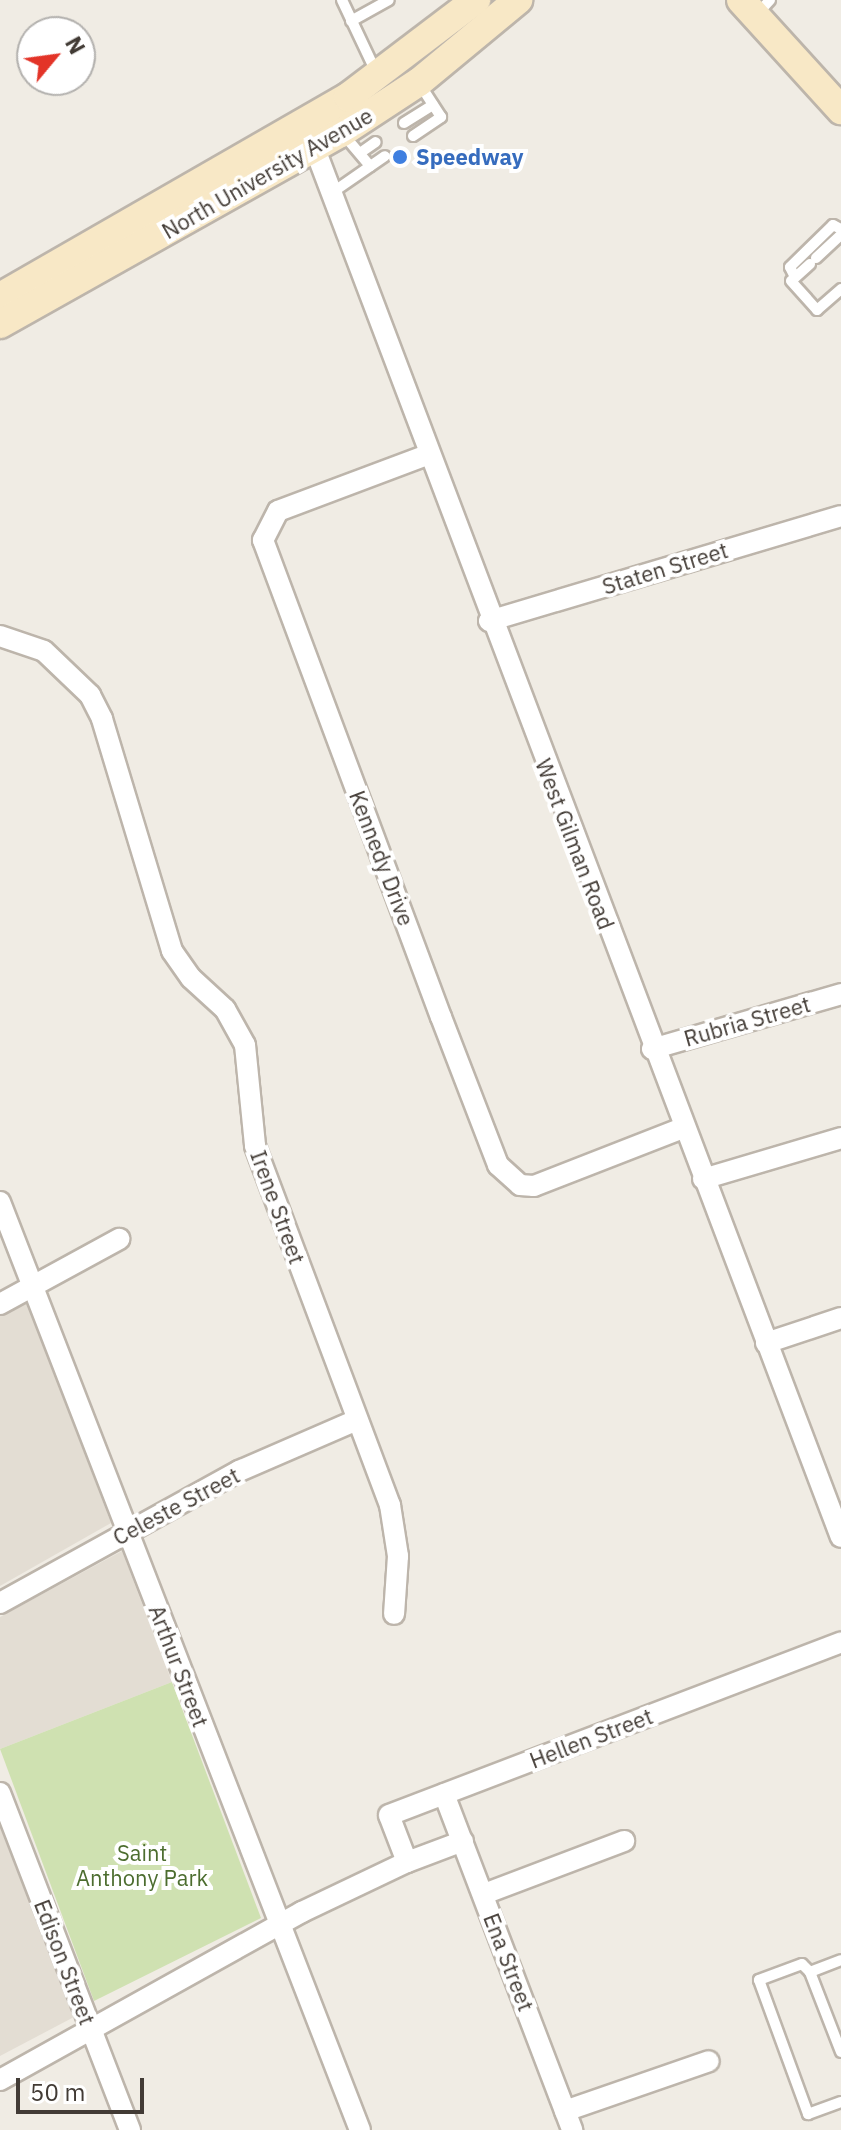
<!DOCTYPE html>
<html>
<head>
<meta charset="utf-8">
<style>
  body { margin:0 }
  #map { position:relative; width:841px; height:2130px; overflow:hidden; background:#f0ece4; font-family:"IBM Plex Sans",sans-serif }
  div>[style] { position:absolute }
  .residential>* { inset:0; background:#e3ddd3 }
  .green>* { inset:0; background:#cfe1b1 }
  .roads { filter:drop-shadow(2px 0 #bdb5ab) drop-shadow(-2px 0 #bdb5ab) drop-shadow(0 2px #bdb5ab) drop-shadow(0 -2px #bdb5ab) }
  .lane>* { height:10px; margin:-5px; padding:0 5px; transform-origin:5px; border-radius:5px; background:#fff }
  .street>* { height:20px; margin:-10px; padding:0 10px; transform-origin:10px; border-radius:10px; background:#fff }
  .secondary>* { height:28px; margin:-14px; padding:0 14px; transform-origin:14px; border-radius:14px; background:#f8e8c6 }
  .dots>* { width:22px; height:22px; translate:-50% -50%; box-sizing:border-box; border:4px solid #fff; border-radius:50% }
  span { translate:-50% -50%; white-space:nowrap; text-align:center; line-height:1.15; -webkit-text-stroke:8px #fff; paint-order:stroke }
  .shop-label { font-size:22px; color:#366cbe; font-weight:700 }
  .left { translate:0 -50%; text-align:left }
  .street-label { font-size:22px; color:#423b35 }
  .park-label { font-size:22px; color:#4c6d2f }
  .north { position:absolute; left:16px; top:16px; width:80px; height:80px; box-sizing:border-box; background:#fff; border:2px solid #b3b1ae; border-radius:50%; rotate:61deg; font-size:22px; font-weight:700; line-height:32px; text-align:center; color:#423b35 }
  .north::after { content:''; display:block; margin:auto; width:28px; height:36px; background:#e33428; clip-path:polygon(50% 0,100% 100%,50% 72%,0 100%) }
  .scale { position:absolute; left:16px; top:2078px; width:128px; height:36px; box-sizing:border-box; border:4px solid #423b35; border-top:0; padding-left:10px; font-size:24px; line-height:28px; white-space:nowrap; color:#423b35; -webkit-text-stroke:6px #fff; paint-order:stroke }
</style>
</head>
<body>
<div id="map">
  <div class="residential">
    <div style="clip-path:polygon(25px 1298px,111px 1523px,0 1586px,0 1312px)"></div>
    <div style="clip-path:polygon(122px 1551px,172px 1682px,0 1749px,0 1617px)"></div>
    <div style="clip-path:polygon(0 1827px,74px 2017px,0 2056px)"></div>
  </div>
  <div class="green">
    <div style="clip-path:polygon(172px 1682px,261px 1918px,94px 2001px,0 1749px)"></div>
  </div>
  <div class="roads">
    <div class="lane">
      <div style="left:342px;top:0;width:80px;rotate:64.7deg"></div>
      <div style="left:757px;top:14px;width:19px;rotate:-47deg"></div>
      <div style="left:351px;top:21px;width:43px;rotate:-28.9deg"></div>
      <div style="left:404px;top:123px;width:34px;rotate:-32deg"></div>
      <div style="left:343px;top:134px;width:42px;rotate:49.8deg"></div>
      <div style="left:413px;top:136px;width:34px;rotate:-34deg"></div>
      <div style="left:441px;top:117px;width:40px;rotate:-122.9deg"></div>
      <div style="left:360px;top:153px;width:19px;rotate:-35deg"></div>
      <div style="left:333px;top:192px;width:63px;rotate:-34.7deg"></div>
      <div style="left:816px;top:258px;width:34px;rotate:-43deg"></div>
      <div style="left:810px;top:264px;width:25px;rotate:138deg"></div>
      <div style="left:791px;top:281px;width:39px;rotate:48deg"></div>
      <div style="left:817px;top:310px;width:32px;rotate:-41deg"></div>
      <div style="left:795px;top:277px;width:11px;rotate:-117deg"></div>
      <div style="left:790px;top:267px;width:60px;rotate:-44.3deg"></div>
      <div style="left:833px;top:225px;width:9px;rotate:27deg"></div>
      <div style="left:810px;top:1972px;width:33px;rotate:-21deg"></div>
      <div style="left:841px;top:2052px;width:86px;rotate:-111.2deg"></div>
      <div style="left:810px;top:1972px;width:11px;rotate:-135deg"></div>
      <div style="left:802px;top:1964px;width:46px;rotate:159.6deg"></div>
      <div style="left:759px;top:1980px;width:143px;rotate:69.9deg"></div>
      <div style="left:808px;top:2114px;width:35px;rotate:-20deg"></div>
    </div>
    <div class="street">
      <div style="left:315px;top:149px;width:1484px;rotate:69.25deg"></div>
      <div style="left:427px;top:455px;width:159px;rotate:159.4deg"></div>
      <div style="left:278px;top:511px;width:33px;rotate:117deg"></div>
      <div style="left:263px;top:540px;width:509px;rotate:69.54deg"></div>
      <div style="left:441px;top:1017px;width:159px;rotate:68.9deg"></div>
      <div style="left:498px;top:1165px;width:30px;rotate:42deg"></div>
      <div style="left:520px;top:1185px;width:14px;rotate:4deg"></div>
      <div style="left:534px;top:1186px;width:160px;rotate:-21.3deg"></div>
      <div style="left:489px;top:621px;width:367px;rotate:-16.6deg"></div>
      <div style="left:0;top:636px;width:46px;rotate:18.8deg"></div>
      <div style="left:44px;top:651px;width:64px;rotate:43.7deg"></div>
      <div style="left:90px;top:695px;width:27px;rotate:63deg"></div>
      <div style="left:102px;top:719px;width:242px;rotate:73.2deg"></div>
      <div style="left:172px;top:951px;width:33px;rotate:55deg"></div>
      <div style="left:191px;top:978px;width:46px;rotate:42.4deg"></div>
      <div style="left:225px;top:1009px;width:41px;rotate:60.9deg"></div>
      <div style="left:245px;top:1045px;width:101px;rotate:84.3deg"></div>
      <div style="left:255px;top:1146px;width:384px;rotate:69.4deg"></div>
      <div style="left:390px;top:1505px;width:52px;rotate:81.1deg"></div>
      <div style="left:398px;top:1556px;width:58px;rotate:93.9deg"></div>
      <div style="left:652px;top:1049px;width:197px;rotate:-16.2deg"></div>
      <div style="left:703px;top:1179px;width:144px;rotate:-16.5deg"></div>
      <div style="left:0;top:1202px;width:995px;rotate:68.8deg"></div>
      <div style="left:0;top:1304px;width:136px;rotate:-28.6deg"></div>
      <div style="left:766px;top:1343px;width:79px;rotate:-18.4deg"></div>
      <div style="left:0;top:1603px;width:273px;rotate:-28.9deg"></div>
      <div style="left:239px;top:1471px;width:129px;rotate:-23.4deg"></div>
      <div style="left:0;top:1793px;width:361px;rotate:68.9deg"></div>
      <div style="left:444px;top:1794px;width:360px;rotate:69.1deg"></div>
      <div style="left:463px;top:1841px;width:60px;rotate:159.4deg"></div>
      <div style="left:407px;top:1862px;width:50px;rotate:-111deg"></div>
      <div style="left:389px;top:1815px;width:484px;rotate:-20.9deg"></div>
      <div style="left:484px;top:1894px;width:150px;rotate:-20.7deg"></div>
      <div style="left:0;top:2080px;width:346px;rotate:-29.1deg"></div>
      <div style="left:302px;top:1912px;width:116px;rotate:-25.5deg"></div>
      <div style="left:565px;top:2111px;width:152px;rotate:-19.1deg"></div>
    </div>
    <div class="secondary">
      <div style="left:741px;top:0;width:149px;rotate:47.7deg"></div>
      <div style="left:0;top:297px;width:401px;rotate:-29.9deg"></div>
      <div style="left:348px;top:97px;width:161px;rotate:-37.2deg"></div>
      <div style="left:0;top:324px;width:391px;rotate:-29.3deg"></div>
      <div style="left:341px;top:133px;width:93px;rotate:-33.2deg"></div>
      <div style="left:419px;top:82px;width:129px;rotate:-39.6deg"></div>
    </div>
  </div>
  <div class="dots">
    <div style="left:400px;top:157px;background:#3f7fe0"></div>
  </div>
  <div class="shop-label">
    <span class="left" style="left:416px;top:157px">Speedway</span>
  </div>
  <div class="street-label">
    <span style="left:267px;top:173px;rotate:-30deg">North University Avenue</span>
    <span style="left:665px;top:568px;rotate:-17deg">Staten Street</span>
    <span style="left:575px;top:844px;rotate:69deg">West Gilman Road</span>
    <span style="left:382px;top:858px;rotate:69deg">Kennedy Drive</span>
    <span style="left:747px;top:1021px;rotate:-16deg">Rubria Street</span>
    <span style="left:278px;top:1207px;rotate:70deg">Irene Street</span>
    <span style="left:176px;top:1506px;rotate:-28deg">Celeste Street</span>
    <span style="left:179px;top:1666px;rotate:69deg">Arthur Street</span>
    <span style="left:591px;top:1738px;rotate:-21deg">Hellen Street</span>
    <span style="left:65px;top:1962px;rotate:69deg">Edison Street</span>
    <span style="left:509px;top:1962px;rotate:69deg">Ena Street</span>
  </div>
  <div class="park-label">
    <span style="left:142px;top:1865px">Saint<br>Anthony Park</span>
  </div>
  <div class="north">N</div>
  <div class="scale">50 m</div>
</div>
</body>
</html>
